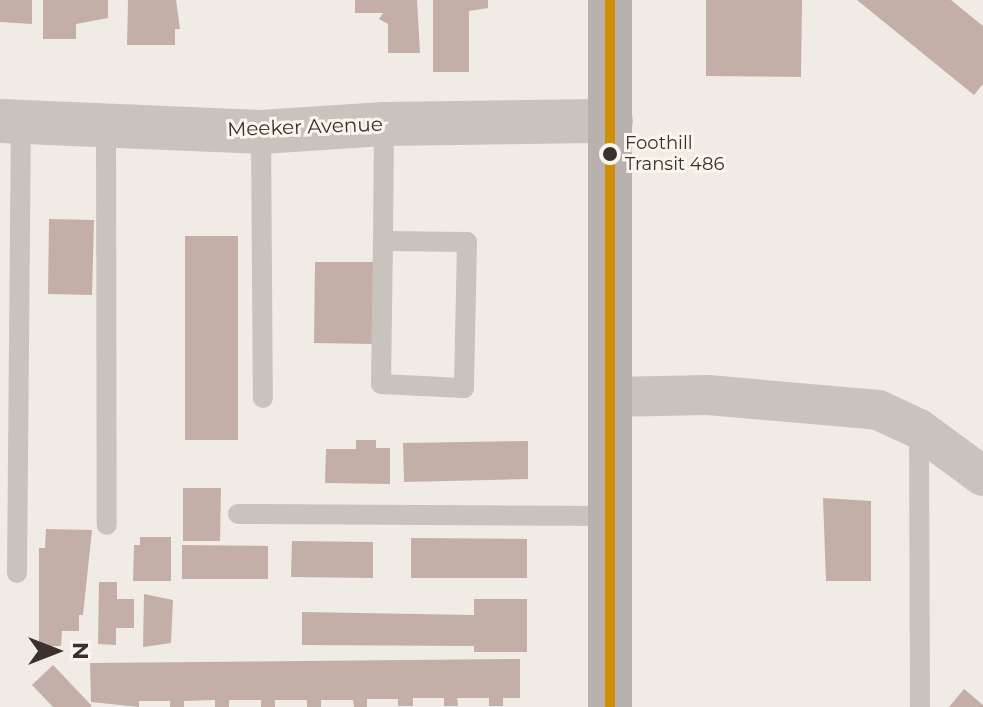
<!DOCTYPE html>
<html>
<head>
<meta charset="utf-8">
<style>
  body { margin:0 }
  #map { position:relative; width:983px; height:707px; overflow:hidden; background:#f0ebe5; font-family:Montserrat,sans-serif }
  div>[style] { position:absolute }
  .building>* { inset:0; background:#c3afa7 }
  .service>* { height:20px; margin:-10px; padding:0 10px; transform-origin:10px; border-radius:10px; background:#c9c3be }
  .minor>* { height:40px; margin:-20px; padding:0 20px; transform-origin:20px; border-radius:20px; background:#c9c3be }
  .tertiary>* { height:44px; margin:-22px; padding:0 22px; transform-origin:22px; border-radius:22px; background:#c9c3be }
  .primary>* { height:44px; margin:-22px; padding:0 22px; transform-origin:22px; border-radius:22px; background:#b8b1ad }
  .bus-1>* { height:10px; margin:-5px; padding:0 5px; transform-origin:5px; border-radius:5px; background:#d18e09 }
  .dots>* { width:22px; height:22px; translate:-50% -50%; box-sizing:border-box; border:4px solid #fbf5ee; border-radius:50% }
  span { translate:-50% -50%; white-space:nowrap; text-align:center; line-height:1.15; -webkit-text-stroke:6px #fbf5ee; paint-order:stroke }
  .bus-label { font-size:18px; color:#3b302b }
  .left { translate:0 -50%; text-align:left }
  .street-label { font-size:20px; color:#3b302b }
  .north { position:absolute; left:16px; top:611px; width:80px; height:80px; -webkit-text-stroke:6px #fbf5ee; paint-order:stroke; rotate:90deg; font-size:22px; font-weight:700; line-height:32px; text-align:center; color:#3b302b }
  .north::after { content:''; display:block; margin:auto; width:28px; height:36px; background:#3b302b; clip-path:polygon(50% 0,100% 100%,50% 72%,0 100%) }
</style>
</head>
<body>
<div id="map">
  <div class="building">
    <div style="clip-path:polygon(0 0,32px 0,32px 24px,0 22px)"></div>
    <div style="clip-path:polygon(43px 0,108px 0,108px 18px,76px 24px,76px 39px,43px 39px)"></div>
    <div style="clip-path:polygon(128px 0,176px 0,180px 29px,175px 29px,175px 45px,127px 45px)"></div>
    <div style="clip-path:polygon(355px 0,417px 0,420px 53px,388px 53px,388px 24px,379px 19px,383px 13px,355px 13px)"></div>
    <div style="clip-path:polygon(433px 0,488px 0,488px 8px,469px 11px,469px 72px,433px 72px)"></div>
    <div style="clip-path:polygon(706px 0,802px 0,801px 77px,706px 76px)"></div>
    <div style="clip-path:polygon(857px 0,951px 0,983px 26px,983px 84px,974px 95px)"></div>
    <div style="clip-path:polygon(49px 219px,94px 220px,92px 295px,48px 294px)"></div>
    <div style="clip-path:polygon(185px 236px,238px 236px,238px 440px,185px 440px)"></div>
    <div style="clip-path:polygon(315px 262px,374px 262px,373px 344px,314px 343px)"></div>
    <div style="clip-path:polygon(356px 440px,376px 440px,376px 448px,390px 448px,390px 484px,325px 483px,326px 449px,356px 449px)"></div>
    <div style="clip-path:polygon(528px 441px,528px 479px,404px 482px,403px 443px)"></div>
    <div style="clip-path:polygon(183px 488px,221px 488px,220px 541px,183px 541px)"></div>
    <div style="clip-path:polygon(823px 498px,871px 501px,871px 581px,826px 581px)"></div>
    <div style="clip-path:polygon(46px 529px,92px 530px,83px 615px,79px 615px,79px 631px,62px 631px,61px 646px,39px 646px,39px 548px,45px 548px)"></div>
    <div style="clip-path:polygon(140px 537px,171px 537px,171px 581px,133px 581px,134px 545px,140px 545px)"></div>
    <div style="clip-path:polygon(411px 538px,527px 539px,527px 578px,411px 578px)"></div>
    <div style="clip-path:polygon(292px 541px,373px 542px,373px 578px,291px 577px)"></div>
    <div style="clip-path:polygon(182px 545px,268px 546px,268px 579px,182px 579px)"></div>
    <div style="clip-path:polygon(99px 582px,117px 582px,117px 599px,134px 599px,134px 628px,116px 628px,116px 645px,98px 644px)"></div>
    <div style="clip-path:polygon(144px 594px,173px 600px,171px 643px,143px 647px)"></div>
    <div style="clip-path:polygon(474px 599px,527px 599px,527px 652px,474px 652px,474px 646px,302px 645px,302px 612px,474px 615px)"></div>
    <div style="clip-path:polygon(520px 659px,520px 698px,503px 698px,503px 706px,489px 706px,489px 698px,457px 698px,458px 706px,444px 706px,444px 698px,413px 698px,413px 706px,398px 706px,398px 699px,367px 699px,367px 707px,354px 707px,353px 700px,321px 700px,321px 707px,307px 707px,307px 700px,275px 700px,275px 707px,261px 707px,261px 700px,229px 700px,229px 707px,215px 707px,215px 700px,184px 701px,184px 707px,170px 707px,170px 701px,139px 701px,139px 707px,91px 702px,90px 663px)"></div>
    <div style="clip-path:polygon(53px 665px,92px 706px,90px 707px,53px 707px,32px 685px)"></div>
    <div style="clip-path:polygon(964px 689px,983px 705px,983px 707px,949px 707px)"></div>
  </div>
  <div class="service">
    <div style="left:106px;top:122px;width:403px;rotate:89.9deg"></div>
    <div style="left:261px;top:132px;width:266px;rotate:89.6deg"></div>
    <div style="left:383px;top:241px;width:84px;rotate:0.7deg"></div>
    <div style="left:467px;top:242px;width:146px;rotate:91.2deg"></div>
    <div style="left:464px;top:388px;width:83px;rotate:-177.2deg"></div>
    <div style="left:381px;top:384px;width:143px;rotate:-89.2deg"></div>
    <div style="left:383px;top:241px;width:117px;rotate:-89.5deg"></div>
    <div style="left:919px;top:429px;width:278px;rotate:89.8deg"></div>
    <div style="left:238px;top:514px;width:372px;rotate:0.3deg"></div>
    <div style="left:17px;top:573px;width:452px;rotate:-89.5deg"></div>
  </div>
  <div class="minor">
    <div style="left:610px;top:397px;width:98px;rotate:-1.2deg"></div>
    <div style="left:708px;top:395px;width:171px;rotate:5deg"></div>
    <div style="left:878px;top:410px;width:45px;rotate:24.9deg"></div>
    <div style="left:919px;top:429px;width:79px;rotate:36.3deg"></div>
  </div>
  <div class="tertiary">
    <div style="left:0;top:121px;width:261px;rotate:2.4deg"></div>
    <div style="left:261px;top:132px;width:123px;rotate:-3.7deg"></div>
    <div style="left:384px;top:124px;width:227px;rotate:-0.8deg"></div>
  </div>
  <div class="primary">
    <div style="left:610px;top:707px;width:707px;rotate:-90deg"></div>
  </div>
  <div class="bus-1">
    <div style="left:610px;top:0;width:707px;rotate:90deg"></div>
  </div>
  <div class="dots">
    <div style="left:610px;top:154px;background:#3b302b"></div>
  </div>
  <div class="bus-label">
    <span class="left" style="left:625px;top:154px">Foothill<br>Transit 486</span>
  </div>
  <div class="street-label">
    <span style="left:305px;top:127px;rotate:-2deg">Meeker Avenue</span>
  </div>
  <div class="north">N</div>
</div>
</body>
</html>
